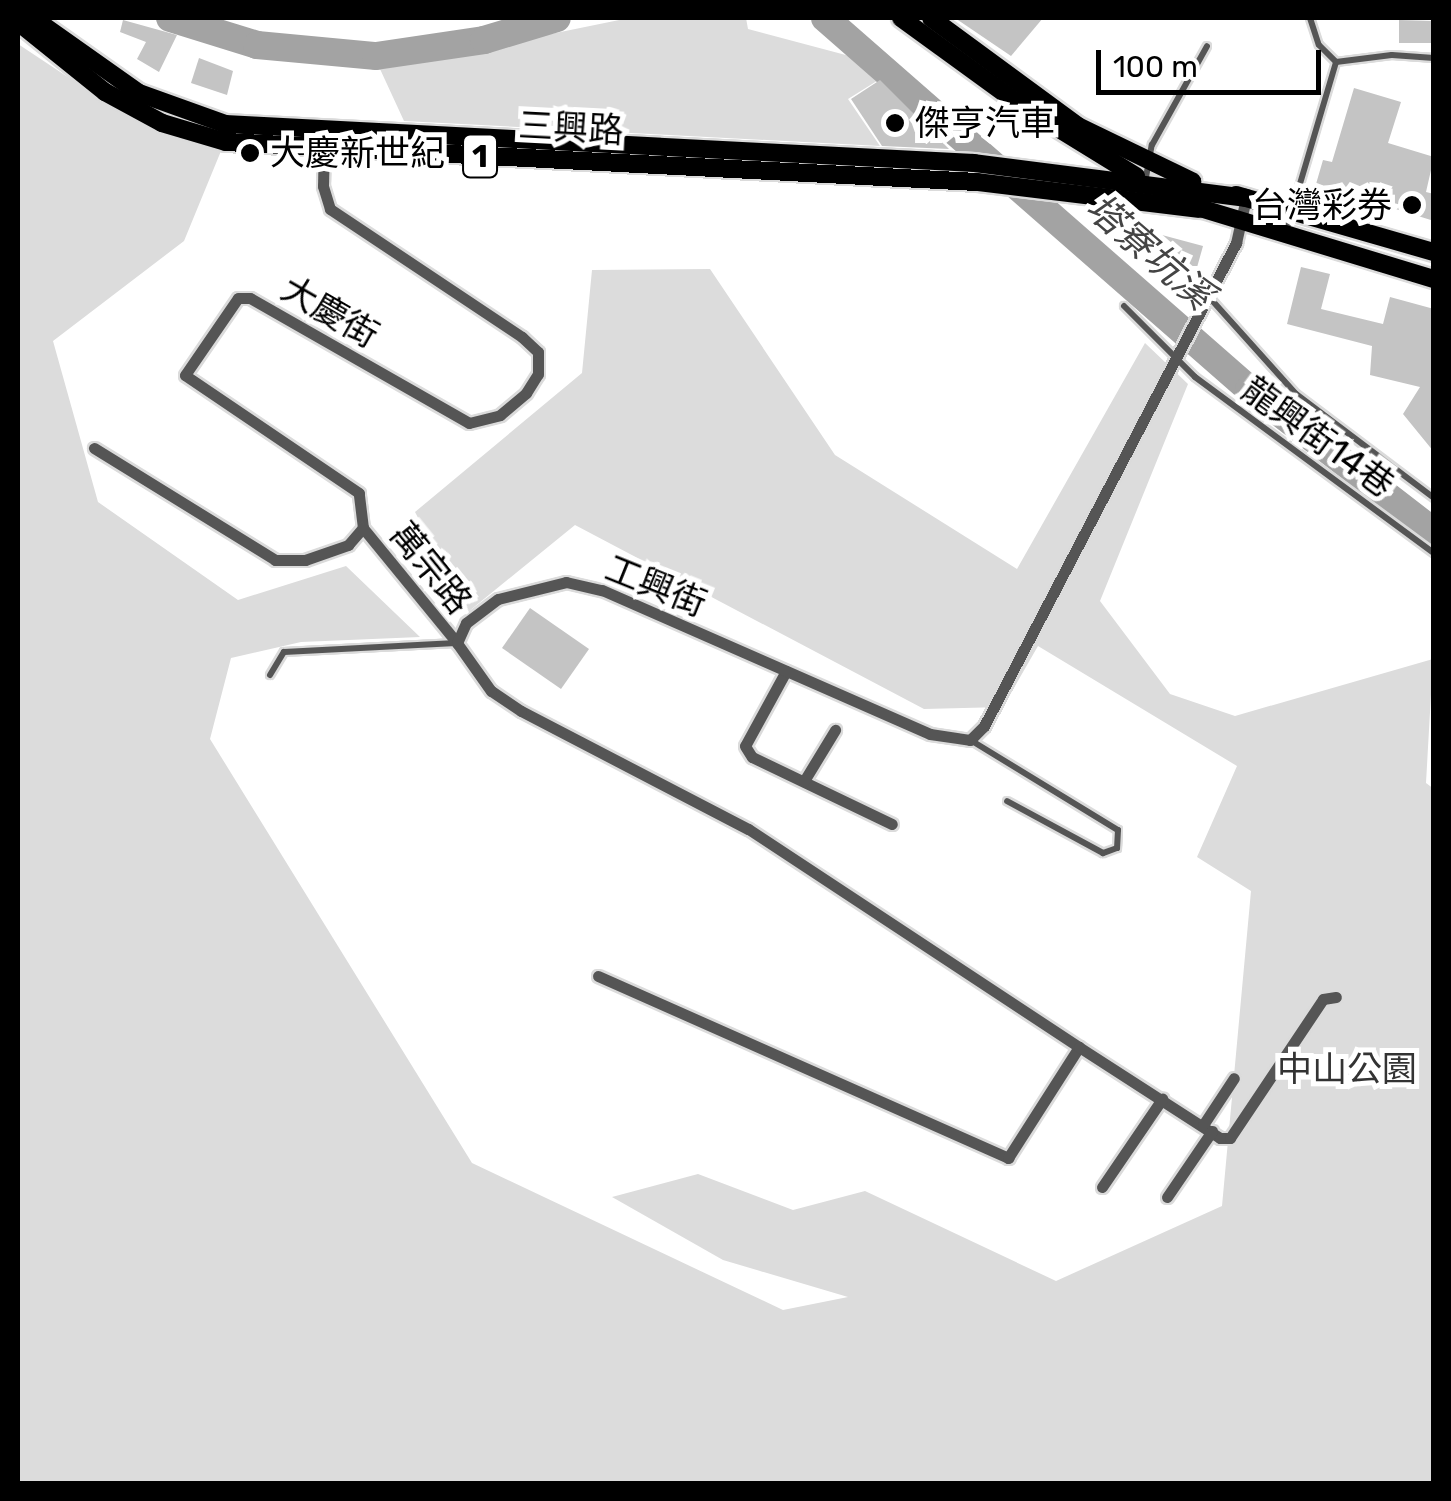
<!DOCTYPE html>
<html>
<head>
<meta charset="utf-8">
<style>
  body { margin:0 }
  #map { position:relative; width:1451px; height:1501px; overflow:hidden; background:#fff; font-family:Rubik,"Noto Sans TC",sans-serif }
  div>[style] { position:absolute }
  .green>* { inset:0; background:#dcdcdc }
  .stream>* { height:5px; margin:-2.5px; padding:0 2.5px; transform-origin:2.5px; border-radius:2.5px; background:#a3a3a3 }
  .river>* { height:28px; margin:-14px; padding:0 14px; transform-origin:14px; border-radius:14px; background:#a3a3a3 }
  .building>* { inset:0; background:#c4c4c4 }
  .roads { filter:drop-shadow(2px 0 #dbdbdb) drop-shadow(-2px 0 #dbdbdb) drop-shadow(0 2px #dbdbdb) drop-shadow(0 -2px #dbdbdb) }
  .lane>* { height:6px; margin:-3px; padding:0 3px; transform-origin:3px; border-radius:3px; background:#555 }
  .street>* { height:11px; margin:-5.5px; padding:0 5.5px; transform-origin:5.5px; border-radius:5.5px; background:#555 }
  .primary>* { height:18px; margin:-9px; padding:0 9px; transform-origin:9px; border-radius:9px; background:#000 }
  .dots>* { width:28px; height:28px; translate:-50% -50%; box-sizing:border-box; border:5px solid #fff; border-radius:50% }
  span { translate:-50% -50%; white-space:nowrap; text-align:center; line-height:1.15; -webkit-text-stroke:10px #fff; paint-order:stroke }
  .shield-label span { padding:2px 8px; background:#fff; border:2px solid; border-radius:8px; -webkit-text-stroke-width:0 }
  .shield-label { font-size:32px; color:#000; font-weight:700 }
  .poi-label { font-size:35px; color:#000 }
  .left { translate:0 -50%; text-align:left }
  .right { translate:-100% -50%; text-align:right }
  .street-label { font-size:35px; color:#000 }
  .park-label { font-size:35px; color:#333 }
  .water-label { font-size:38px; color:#444; font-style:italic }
  .frame { position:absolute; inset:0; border:20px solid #000; pointer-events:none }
  .scale { position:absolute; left:1096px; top:50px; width:225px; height:45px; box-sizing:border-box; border:5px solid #000; border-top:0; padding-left:12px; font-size:30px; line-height:35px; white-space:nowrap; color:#000; -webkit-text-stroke:8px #fff; paint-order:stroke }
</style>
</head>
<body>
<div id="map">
  <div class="green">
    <div style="clip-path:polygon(629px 18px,746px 18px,748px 29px,857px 58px,880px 79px,848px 99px,880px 146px,404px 121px,380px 69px)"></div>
    <div style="clip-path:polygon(18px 44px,107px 103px,221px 151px,184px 241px,53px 341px,98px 502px,238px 600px,346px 566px,420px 637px,301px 642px,231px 658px,210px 739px,472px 1163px,783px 1310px,848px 1297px,723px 1260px,612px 1197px,698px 1174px,793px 1210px,865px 1191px,1056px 1281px,1222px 1206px,1251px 891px,1197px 857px,1237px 766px,1038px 646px,1003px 707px,924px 709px,575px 525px,468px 612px,415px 512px,582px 373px,592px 270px,710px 269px,835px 455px,1017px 569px,1145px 343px,1188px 384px,1100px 601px,1170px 694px,1235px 716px,1433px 659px,1426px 783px,1434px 789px,1433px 1483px,18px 1483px)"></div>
  </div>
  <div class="stream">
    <div style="left:832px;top:24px;width:8px;rotate:-50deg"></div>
  </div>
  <div class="river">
    <div style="left:170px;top:18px;width:91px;rotate:17.2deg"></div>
    <div style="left:257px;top:45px;width:120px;rotate:5.3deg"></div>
    <div style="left:376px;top:56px;width:109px;rotate:-8.4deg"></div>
    <div style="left:484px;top:40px;width:76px;rotate:-16.8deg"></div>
    <div style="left:825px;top:18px;width:563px;rotate:41.19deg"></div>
    <div style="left:1249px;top:389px;width:234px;rotate:37.7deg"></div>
  </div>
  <div class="building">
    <div style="clip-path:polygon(955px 18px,1043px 18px,1011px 56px)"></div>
    <div style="clip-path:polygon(123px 20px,177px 35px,159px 72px,137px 59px,146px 42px,120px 32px)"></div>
    <div style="clip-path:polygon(1399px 20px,1434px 21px,1434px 43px,1399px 43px)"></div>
    <div style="clip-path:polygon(199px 58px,233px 71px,227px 95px,191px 83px)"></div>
    <div style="clip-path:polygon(880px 80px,949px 149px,882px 146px,851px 99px)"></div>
    <div style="clip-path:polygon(1354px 88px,1401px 102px,1388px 143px,1434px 157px,1426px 192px,1434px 194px,1434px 221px,1316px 184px,1323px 160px,1332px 162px)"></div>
    <div style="clip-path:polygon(1162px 235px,1203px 246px,1196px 271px,1158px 249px)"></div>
    <div style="clip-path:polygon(1301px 267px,1330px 274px,1321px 309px,1383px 324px,1390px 297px,1434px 309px,1434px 452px,1403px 414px,1420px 387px,1370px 375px,1372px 346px,1287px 324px)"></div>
    <div style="clip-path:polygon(530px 608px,589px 649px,561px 689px,502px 648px)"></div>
  </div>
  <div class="roads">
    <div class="lane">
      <div style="left:1310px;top:18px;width:28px;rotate:72deg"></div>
      <div style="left:1319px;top:45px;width:24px;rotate:45deg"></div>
      <div style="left:1145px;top:183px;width:39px;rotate:-80deg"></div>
      <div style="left:1152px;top:145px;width:113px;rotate:-60.9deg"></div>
      <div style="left:1286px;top:231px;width:176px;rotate:-73.5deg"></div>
      <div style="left:1336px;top:62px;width:56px;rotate:-7.1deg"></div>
      <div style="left:1392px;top:55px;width:42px;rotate:4.1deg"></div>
      <div style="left:1209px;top:297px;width:130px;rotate:48.1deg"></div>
      <div style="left:1296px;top:394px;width:173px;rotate:37deg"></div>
      <div style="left:1124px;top:306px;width:100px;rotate:45deg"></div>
      <div style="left:1195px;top:377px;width:297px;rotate:36.4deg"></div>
      <div style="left:270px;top:675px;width:27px;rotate:-59deg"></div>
      <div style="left:284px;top:652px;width:172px;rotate:-3deg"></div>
      <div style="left:972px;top:741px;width:171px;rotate:31.4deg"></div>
      <div style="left:1118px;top:830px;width:18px;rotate:93deg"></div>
      <div style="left:1117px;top:848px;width:15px;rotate:160deg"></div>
      <div style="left:1103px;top:853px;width:109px;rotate:-151.6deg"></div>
    </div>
    <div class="street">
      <div style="left:94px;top:448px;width:213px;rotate:31.7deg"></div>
      <div style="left:275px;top:560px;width:30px"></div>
      <div style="left:305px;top:560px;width:46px;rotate:-19.2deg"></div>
      <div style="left:348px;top:545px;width:23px;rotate:-49deg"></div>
      <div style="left:363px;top:528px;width:35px;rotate:-97deg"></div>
      <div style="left:359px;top:493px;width:210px;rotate:-145.9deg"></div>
      <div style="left:185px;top:375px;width:93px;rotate:-55.5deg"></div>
      <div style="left:238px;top:298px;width:12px"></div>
      <div style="left:250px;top:298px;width:252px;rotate:29.7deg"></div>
      <div style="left:469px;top:423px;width:32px;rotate:-14deg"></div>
      <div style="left:500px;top:415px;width:34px;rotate:-40deg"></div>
      <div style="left:526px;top:393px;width:22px;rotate:-58deg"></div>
      <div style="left:538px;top:374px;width:22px;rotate:-90deg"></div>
      <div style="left:538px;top:352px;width:22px;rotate:-137deg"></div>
      <div style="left:522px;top:337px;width:231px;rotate:-146.3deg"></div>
      <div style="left:330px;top:209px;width:24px;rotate:-107deg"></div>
      <div style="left:323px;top:186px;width:44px;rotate:-88.7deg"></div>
      <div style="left:363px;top:528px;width:149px;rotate:50.7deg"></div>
      <div style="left:786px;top:671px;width:85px;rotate:118.7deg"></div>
      <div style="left:745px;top:746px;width:13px;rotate:58deg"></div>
      <div style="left:752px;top:757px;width:155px;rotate:25.6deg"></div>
      <div style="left:804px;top:781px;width:60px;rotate:-58.7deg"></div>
      <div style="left:598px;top:976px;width:449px;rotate:23.9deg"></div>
      <div style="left:1008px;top:1158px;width:132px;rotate:-57.4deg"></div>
      <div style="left:1079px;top:1047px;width:396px;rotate:-146.6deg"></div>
      <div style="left:748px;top:829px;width:256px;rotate:-152.5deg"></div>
      <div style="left:521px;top:711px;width:36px;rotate:-146deg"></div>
      <div style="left:491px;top:691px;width:59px;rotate:-125.3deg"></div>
      <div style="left:457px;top:643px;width:22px;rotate:-66deg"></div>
      <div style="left:466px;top:623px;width:40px;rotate:-37deg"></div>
      <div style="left:498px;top:599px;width:70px;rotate:-14deg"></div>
      <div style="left:566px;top:582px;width:37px;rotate:13deg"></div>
      <div style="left:602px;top:590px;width:358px;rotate:23.7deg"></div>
      <div style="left:930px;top:734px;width:40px;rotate:8.5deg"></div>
      <div style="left:970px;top:740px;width:20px;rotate:-45deg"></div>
      <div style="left:984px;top:726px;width:545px;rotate:-62.45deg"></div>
      <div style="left:1236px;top:243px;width:46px;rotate:-77.5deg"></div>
      <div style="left:1079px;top:1047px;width:168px;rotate:32.8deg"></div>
      <div style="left:1220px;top:1138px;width:10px"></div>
      <div style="left:1230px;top:1138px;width:167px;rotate:-56.2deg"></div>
      <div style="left:1323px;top:999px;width:13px;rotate:-9deg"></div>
      <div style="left:1203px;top:1125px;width:56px;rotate:-56.6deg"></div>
      <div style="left:1102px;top:1187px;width:107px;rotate:-55.7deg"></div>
      <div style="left:1167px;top:1197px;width:80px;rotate:-55.7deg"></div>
    </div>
    <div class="primary">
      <div style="left:33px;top:18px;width:130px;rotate:35.3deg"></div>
      <div style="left:139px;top:93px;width:91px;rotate:19.8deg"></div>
      <div style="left:225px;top:124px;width:750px;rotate:2.98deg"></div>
      <div style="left:974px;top:163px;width:274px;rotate:7.3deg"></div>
      <div style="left:901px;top:18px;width:150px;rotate:36deg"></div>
      <div style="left:1022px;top:106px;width:134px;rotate:31.6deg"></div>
      <div style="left:931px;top:18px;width:182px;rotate:36.3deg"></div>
      <div style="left:1078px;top:126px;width:127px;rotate:25.8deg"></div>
      <div style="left:18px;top:22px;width:112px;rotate:38.8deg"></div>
      <div style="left:105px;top:92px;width:65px;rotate:28.5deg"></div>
      <div style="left:162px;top:123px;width:67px;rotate:16.5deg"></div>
      <div style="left:226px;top:142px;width:752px;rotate:3.05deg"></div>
      <div style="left:977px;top:182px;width:224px;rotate:6.9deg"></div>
      <div style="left:1236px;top:195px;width:206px;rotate:16.1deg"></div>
      <div style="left:1190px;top:205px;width:255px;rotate:16.9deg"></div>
    </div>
  </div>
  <div class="dots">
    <div style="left:895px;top:123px;background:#000"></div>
    <div style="left:250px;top:153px;background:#000"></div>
    <div style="left:1412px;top:205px;background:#000"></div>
  </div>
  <div class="shield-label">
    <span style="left:480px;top:156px">1</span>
  </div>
  <div class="poi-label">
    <span class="left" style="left:915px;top:123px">傑亨汽車</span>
    <span class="left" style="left:270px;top:153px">大慶新世紀</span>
    <span class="right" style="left:1392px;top:205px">台灣彩券</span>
  </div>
  <div class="street-label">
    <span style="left:571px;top:128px;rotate:3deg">三興路</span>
    <span style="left:330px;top:312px;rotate:30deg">大慶街</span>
    <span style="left:1318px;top:437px;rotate:36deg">龍興街14巷</span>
    <span style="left:431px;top:568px;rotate:51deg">萬宗路</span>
    <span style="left:656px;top:586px;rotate:22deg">工興街</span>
  </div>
  <div class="park-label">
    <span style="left:1347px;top:1069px">中山公園</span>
  </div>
  <div class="water-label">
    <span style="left:1149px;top:252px;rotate:41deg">塔寮坑溪</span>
  </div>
  <div class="frame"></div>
  <div class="scale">100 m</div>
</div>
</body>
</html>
